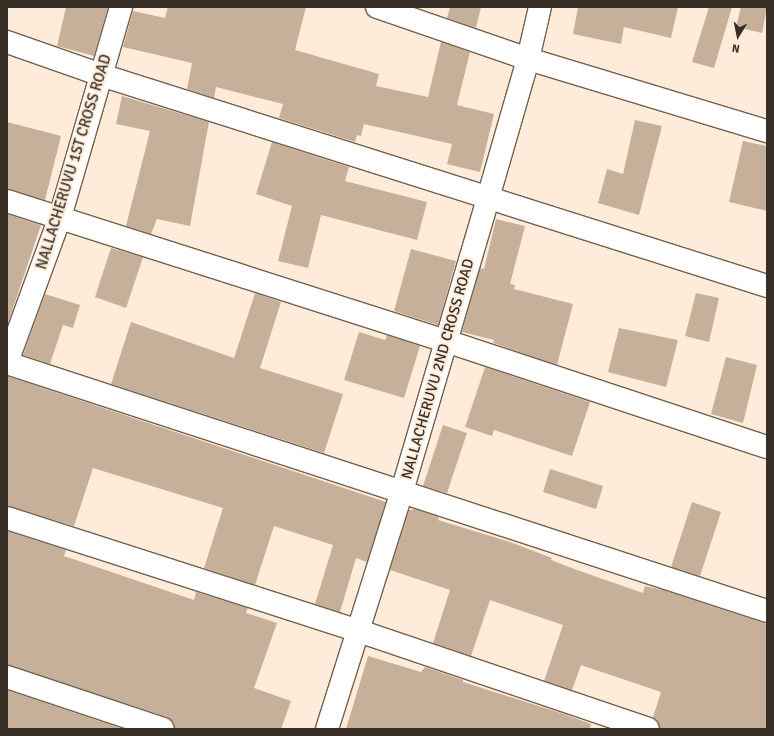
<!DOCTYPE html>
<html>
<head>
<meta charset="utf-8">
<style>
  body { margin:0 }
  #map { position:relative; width:774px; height:736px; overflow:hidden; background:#feebd9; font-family:Signika,sans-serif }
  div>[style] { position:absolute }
  .building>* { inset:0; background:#c7b09a }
  .roads { filter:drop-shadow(1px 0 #74604c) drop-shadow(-1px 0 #74604c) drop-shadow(0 1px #74604c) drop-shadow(0 -1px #74604c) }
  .minor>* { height:22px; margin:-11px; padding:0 11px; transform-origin:11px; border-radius:11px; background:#fff }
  span { translate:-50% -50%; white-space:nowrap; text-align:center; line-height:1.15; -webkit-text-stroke:4px #feebd9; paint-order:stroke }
  .street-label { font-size:15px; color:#372e25 }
  .frame { position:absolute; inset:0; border:8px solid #372e25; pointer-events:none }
  .north { position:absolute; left:718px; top:16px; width:40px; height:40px; -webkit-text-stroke:3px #feebd9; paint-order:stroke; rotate:190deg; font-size:11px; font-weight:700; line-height:16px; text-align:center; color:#372e25 }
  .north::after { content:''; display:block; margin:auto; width:14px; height:18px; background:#372e25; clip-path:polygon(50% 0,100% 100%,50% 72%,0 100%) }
</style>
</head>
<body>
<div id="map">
  <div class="building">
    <div style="clip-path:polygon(66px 7px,108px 7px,94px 56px,57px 46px)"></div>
    <div style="clip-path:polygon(168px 7px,306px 7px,295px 50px,379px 74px,376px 86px,428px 97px,441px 42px,470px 52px,457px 105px,494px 114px,480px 172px,447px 164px,452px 144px,364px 124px,361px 136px,357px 135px,355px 142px,279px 118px,283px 104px,216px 87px,214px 98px,187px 89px,192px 63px,123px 47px,133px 11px,165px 18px)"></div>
    <div style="clip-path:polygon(450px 7px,481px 7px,476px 28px,447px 18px)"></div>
    <div style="clip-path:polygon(578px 7px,678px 7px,671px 38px,624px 27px,621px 44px,573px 34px)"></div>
    <div style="clip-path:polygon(709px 7px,732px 7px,714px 68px,692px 62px)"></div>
    <div style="clip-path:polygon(741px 7px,767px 7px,762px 33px,736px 27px)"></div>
    <div style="clip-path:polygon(122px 96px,209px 122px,190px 226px,157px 219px,151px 234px,126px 226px,150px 131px,116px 124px)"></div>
    <div style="clip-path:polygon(635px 120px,662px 126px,639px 215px,598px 203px,607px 169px,623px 174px)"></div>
    <div style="clip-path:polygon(7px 122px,61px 136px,45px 200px,7px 189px)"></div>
    <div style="clip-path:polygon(743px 141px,767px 146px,767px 211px,729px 202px)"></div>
    <div style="clip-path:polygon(272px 142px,349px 167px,345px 181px,427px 202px,417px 240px,321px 215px,308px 268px,278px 261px,292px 206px,256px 194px)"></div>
    <div style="clip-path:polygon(7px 214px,41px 225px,7px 326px)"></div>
    <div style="clip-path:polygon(496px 219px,525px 226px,510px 284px,515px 285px,514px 289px,573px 304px,557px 365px,493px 343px,494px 340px,462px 332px,480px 268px,484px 269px)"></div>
    <div style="clip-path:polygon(111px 248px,143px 257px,126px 308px,95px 297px)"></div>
    <div style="clip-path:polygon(411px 249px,456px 261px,438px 325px,394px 311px)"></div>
    <div style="clip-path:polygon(255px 293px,281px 302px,260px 368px,343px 394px,324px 453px,111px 384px,131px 322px,234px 358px)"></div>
    <div style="clip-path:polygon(696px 293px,719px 298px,709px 342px,685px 336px)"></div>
    <div style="clip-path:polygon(45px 294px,80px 305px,73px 328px,63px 325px,50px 364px,23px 355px)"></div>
    <div style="clip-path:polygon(619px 328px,678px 340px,666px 387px,608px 372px)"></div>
    <div style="clip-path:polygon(359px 332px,385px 340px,387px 335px,420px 346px,404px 398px,344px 380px)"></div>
    <div style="clip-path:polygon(726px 357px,757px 365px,743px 423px,711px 414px)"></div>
    <div style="clip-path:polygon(485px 367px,590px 402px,572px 456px,494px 430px,492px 436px,465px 427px)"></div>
    <div style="clip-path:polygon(7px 376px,386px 502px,367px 562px,356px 558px,340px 612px,315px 604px,333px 545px,274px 526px,255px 585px,204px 568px,223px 508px,93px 468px,74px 526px,7px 506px)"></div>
    <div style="clip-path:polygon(443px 425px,467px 433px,447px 493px,423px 486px)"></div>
    <div style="clip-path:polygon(550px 469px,603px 486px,596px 509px,543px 492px)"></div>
    <div style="clip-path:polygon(692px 502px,721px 512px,700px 576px,671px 567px)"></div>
    <div style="clip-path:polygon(415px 509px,439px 517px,438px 520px,510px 542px,552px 558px,551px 560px,577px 570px,643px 593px,645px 586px,663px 590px,767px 624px,767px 729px,660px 729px,658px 721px,653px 717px,661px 692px,581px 665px,572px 690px,544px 681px,563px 625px,490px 600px,471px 656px,433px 643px,450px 590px,390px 570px,409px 510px)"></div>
    <div style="clip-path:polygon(7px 531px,66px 550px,64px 556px,194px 600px,196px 592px,248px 608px,246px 613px,277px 623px,254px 688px,291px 701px,281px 729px,175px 729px,173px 721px,167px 717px,7px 665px)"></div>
    <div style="clip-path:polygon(368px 656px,421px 672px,425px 667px,463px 680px,463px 682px,564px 714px,591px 724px,590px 729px,346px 729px)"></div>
    <div style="clip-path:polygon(7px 690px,123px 729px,7px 729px)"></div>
  </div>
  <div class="roads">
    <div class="minor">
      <div style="left:377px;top:7px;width:160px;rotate:19deg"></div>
      <div style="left:528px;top:59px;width:250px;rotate:16.8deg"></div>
      <div style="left:7px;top:42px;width:100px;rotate:19.3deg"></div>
      <div style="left:101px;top:75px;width:699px;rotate:17.58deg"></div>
      <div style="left:7px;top:201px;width:461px;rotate:17.7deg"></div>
      <div style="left:446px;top:341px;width:338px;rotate:18.3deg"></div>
      <div style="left:7px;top:362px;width:154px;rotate:-69.9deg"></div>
      <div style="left:60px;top:217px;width:219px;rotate:-73.8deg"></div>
      <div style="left:7px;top:363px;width:799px;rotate:18.07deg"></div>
      <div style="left:7px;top:518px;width:367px;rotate:17.8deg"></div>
      <div style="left:356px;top:630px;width:308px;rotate:18.7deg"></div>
      <div style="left:7px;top:677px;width:164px;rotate:18.4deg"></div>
      <div style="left:327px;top:729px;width:250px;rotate:-72.5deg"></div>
      <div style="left:402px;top:491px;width:305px;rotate:-73.6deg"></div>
      <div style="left:488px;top:198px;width:145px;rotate:-73.9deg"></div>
      <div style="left:528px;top:59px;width:53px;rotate:-77deg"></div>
    </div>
  </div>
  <div class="street-label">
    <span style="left:74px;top:162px;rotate:-73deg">NALLACHERUVU 1ST CROSS ROAD</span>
    <span style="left:438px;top:369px;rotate:-74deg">NALLACHERUVU 2ND CROSS ROAD</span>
  </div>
  <div class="frame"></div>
  <div class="north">N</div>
</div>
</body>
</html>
